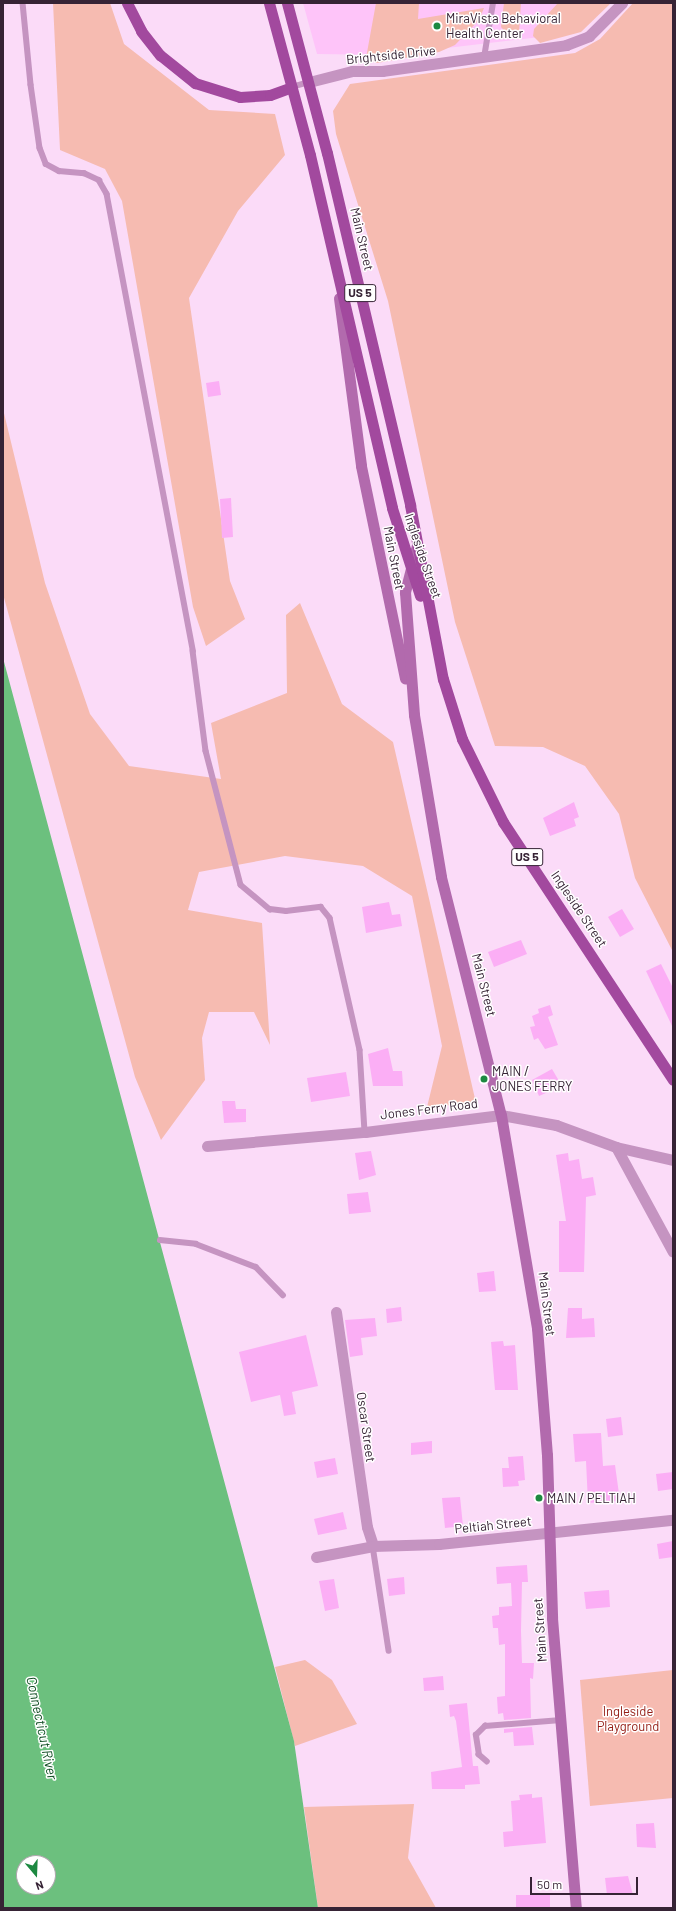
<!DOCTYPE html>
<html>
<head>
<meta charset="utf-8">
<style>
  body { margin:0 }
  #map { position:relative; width:676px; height:1911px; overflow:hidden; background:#fbdbf8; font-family:Barlow,sans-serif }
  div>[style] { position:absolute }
  .built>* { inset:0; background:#fec4f9 }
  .green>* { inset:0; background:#f6bbb1 }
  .water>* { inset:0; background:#6cc07e }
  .building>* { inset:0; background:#fbaef5 }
  .service>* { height:5.5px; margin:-2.75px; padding:0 2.75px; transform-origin:2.75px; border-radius:2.75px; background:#c594c1 }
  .minor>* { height:11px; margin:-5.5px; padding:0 5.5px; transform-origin:5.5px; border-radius:5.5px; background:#c594c1 }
  .secondary>* { height:11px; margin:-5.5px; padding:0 5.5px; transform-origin:5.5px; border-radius:5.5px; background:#b26aad }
  .primary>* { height:11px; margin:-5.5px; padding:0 5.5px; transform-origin:5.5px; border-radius:5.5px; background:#a2499e }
  .dots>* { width:11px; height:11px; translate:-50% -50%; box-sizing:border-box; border:2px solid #fff; border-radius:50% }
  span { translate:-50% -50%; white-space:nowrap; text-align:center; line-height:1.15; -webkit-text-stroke:3px #fff; paint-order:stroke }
  .shield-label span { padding:1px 3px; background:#fff; border:1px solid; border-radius:3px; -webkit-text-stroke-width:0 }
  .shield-label { font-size:12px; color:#362335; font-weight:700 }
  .poi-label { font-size:13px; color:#362335 }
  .left { translate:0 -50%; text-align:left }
  .street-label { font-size:13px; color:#362335 }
  .park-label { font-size:13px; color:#941c14 }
  .water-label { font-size:14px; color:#114f24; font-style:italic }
  .frame { position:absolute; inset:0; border:4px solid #362335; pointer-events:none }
  .north { position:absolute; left:16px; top:1855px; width:40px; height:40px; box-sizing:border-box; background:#fff; border:1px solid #afa7ae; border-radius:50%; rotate:161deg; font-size:11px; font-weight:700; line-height:16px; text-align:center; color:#362335 }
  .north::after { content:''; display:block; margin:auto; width:14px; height:18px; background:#1d8941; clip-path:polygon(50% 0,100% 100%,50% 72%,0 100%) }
  .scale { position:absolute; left:530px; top:1877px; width:108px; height:18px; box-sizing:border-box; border:2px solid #362335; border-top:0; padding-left:5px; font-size:12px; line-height:14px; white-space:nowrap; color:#362335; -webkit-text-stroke:3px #fff; paint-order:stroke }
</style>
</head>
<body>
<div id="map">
  <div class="built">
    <div style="clip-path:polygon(303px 3px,588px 3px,549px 36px,388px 55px,317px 54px)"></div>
  </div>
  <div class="green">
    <div style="clip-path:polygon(53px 3px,110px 3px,124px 44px,209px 110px,275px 114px,285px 155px,238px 211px,189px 298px,230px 581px,245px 619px,206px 646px,193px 607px,122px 201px,105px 169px,60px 150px)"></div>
    <div style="clip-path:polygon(376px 3px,419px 3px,418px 19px,484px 8px,479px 20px,455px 45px,439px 52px,377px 63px,366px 58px)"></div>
    <div style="clip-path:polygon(504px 3px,521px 3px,519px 33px,511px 38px,501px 27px)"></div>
    <div style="clip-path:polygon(558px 3px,611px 3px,581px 32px,540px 43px,533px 36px,534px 29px)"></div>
    <div style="clip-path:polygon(633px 3px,673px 3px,673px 952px,635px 878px,619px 814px,585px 766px,543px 747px,495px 746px,455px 622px,388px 301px,336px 134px,333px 111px,350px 84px,575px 53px,600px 39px)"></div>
    <div style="clip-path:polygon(3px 409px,45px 583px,90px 714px,129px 766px,221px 779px,211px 723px,287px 693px,286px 615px,300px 603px,342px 704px,393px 742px,476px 1103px,427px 1107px,442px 1046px,412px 896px,363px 866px,285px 856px,199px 872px,188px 910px,262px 923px,270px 1045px,254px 1012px,209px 1012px,202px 1038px,205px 1080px,161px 1140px,135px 1077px,3px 594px)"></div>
    <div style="clip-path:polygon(305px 1660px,332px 1680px,357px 1724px,295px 1746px,275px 1667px)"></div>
    <div style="clip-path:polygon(673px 1670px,673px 1798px,590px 1806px,580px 1680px)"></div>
    <div style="clip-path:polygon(414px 1804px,408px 1858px,436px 1908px,318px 1908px,304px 1807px)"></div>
  </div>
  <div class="water">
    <div style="clip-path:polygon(evenodd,3px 658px,294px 1741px,318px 1908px,3px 1908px,3px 658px,24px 1863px,48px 1863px,48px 1887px,24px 1887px,24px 1863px)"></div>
  </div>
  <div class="building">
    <div style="clip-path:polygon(219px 381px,221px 395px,208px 397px,206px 383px)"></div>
    <div style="clip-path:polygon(231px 498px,233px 537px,222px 538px,220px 499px)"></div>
    <div style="clip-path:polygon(574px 802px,579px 817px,574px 819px,576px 826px,550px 836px,543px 818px)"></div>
    <div style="clip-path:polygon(389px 902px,392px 915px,400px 914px,402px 926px,366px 933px,362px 907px)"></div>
    <div style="clip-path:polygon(622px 909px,634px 929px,620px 937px,608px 917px)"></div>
    <div style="clip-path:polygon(521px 940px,527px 954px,494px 967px,488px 952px)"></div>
    <div style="clip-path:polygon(661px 964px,673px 988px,673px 1028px,646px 971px)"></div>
    <div style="clip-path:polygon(550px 1005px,553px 1015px,548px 1017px,558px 1045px,545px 1049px,538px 1038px,534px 1040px,530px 1027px,535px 1026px,532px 1016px,539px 1013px,538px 1009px)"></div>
    <div style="clip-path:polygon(388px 1048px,393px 1071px,402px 1071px,403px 1086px,373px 1086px,368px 1054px)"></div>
    <div style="clip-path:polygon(552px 1069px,562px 1086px,539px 1096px,532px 1080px)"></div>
    <div style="clip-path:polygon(346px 1072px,350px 1096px,311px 1102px,307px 1078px)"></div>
    <div style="clip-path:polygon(222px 1101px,235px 1101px,236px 1109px,246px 1109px,246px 1122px,224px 1123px)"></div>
    <div style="clip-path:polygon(371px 1151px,376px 1175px,359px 1180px,355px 1153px)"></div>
    <div style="clip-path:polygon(568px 1153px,569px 1161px,579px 1159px,582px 1179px,593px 1177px,596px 1195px,586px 1197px,584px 1272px,559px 1272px,559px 1221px,566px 1221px,556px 1155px)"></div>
    <div style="clip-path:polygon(368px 1192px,371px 1212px,349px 1214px,347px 1194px)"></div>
    <div style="clip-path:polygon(494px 1271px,496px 1291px,479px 1292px,477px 1273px)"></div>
    <div style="clip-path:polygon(401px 1307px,402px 1321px,387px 1323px,386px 1309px)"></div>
    <div style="clip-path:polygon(568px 1308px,582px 1308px,582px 1319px,594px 1318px,595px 1337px,566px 1338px)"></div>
    <div style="clip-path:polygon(375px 1318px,377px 1336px,361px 1338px,363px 1355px,350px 1357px,345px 1320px)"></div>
    <div style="clip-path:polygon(306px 1335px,318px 1386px,292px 1392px,296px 1414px,284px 1416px,280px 1395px,251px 1402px,239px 1352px)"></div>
    <div style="clip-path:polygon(503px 1341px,504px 1346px,515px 1345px,518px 1390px,495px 1390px,491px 1342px)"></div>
    <div style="clip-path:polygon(621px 1417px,623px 1435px,608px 1437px,606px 1419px)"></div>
    <div style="clip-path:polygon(601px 1433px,603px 1466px,615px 1465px,620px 1501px,588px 1503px,586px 1461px,575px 1462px,573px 1434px)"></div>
    <div style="clip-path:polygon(432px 1441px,432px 1453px,411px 1455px,411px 1443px)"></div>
    <div style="clip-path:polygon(523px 1456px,525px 1480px,518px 1481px,519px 1486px,503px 1487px,502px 1468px,509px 1468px,508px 1457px)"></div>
    <div style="clip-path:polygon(335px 1458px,338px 1474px,317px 1478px,314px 1462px)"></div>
    <div style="clip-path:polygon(673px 1472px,673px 1489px,658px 1491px,656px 1474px)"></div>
    <div style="clip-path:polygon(460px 1497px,463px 1526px,445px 1528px,442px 1498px)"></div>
    <div style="clip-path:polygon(343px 1512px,347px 1529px,318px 1535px,314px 1519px)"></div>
    <div style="clip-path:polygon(673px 1541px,673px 1557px,659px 1559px,657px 1544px)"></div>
    <div style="clip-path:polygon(527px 1565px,528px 1582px,522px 1582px,521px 1631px,522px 1663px,534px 1663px,533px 1679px,530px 1678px,531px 1718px,504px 1720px,503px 1713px,498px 1714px,497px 1697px,505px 1696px,505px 1644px,499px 1645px,498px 1628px,493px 1628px,492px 1616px,499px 1615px,499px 1607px,512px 1606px,511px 1583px,497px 1584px,496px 1567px)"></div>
    <div style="clip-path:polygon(404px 1577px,405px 1594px,389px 1596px,387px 1579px)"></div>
    <div style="clip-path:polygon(334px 1579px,339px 1608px,325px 1611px,319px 1581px)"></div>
    <div style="clip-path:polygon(609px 1590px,610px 1607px,586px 1609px,584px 1592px)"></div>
    <div style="clip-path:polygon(443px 1676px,444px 1690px,424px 1691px,423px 1678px)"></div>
    <div style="clip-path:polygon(467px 1703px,473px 1766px,478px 1766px,480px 1784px,465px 1785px,465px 1789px,432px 1789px,431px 1772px,462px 1767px,456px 1721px,454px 1716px,450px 1717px,449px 1705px)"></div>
    <div style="clip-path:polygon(532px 1727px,534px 1745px,514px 1746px,513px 1732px,504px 1733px,504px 1729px)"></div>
    <div style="clip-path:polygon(532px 1794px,532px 1798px,542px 1797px,546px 1843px,504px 1847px,503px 1832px,513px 1831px,511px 1801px,520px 1800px,519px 1795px)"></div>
    <div style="clip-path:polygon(654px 1823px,656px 1848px,637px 1847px,636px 1824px)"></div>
    <div style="clip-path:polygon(628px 1876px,633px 1895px,607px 1895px,605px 1878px)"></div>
    <div style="clip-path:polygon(516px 1895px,550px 1895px,550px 1908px,516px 1908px)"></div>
  </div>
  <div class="service">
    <div style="left:23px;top:3px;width:82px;rotate:84.4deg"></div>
    <div style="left:31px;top:85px;width:64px;rotate:81.9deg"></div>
    <div style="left:40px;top:148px;width:17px;rotate:69deg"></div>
    <div style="left:46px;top:164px;width:15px;rotate:28deg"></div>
    <div style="left:59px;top:171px;width:25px;rotate:5deg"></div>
    <div style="left:84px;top:173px;width:17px;rotate:25deg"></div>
    <div style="left:99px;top:180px;width:16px;rotate:60deg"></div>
    <div style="left:107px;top:194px;width:465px;rotate:79.3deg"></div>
    <div style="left:193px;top:651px;width:101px;rotate:82.6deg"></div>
    <div style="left:206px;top:751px;width:138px;rotate:75.4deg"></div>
    <div style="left:241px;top:885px;width:38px;rotate:40deg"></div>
    <div style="left:270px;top:909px;width:16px;rotate:7deg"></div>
    <div style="left:286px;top:911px;width:35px;rotate:-7deg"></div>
    <div style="left:321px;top:907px;width:14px;rotate:51deg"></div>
    <div style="left:330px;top:918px;width:135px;rotate:77.2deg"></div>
    <div style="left:360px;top:1050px;width:82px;rotate:86.5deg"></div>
    <div style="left:484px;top:58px;width:56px;rotate:-80.7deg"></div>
    <div style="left:292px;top:87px;width:18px;rotate:-16deg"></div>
    <div style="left:160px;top:1240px;width:36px;rotate:6deg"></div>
    <div style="left:196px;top:1244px;width:64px;rotate:21deg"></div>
    <div style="left:256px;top:1267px;width:39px;rotate:46deg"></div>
    <div style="left:373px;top:1546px;width:106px;rotate:81.3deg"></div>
    <div style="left:487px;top:1762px;width:11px;rotate:-139deg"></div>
    <div style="left:479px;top:1755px;width:20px;rotate:-99deg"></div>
    <div style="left:476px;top:1735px;width:13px;rotate:-45deg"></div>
    <div style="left:485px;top:1726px;width:76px;rotate:-4.5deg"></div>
  </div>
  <div class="minor">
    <div style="left:309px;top:82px;width:44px;rotate:-14.3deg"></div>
    <div style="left:352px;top:71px;width:30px"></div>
    <div style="left:382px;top:71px;width:186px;rotate:-8deg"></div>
    <div style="left:566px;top:45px;width:25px;rotate:-21deg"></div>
    <div style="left:589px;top:36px;width:47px;rotate:-45deg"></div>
    <div style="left:207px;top:1146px;width:159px;rotate:-5.1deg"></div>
    <div style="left:365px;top:1132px;width:137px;rotate:-7.1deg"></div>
    <div style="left:501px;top:1115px;width:56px;rotate:10.3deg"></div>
    <div style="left:556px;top:1125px;width:64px;rotate:20.1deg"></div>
    <div style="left:616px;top:1147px;width:58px;rotate:12.8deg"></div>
    <div style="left:616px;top:1147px;width:119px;rotate:61.5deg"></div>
    <div style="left:336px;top:1312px;width:217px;rotate:81.8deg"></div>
    <div style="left:367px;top:1527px;width:20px;rotate:72deg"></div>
    <div style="left:316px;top:1557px;width:58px;rotate:-10.9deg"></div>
    <div style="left:373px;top:1546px;width:66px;rotate:-1.7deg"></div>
    <div style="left:439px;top:1544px;width:235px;rotate:-5.9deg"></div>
  </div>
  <div class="secondary">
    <div style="left:339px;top:298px;width:169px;rotate:82.5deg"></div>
    <div style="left:361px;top:466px;width:217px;rotate:78.3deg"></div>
    <div style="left:417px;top:545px;width:49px;rotate:104.3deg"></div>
    <div style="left:405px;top:592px;width:123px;rotate:85.8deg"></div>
    <div style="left:414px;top:715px;width:164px;rotate:80.5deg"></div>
    <div style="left:441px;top:877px;width:245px;rotate:75.9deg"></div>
    <div style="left:501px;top:1115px;width:216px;rotate:80.4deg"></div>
    <div style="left:537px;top:1328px;width:127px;rotate:85.5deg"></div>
    <div style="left:547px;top:1455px;width:163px;rotate:88.2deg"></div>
    <div style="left:552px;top:1618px;width:291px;rotate:85.3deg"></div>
  </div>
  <div class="primary">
    <div style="left:127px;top:3px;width:31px;rotate:63deg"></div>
    <div style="left:141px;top:31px;width:31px;rotate:52deg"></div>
    <div style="left:160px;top:55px;width:45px;rotate:38.7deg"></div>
    <div style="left:195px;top:83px;width:47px;rotate:17.3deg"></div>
    <div style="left:240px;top:97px;width:30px;rotate:-4deg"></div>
    <div style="left:270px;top:95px;width:23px;rotate:-20deg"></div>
    <div style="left:269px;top:3px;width:157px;rotate:74.9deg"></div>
    <div style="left:310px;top:155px;width:362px;rotate:76.9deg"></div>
    <div style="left:392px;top:508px;width:92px;rotate:72.3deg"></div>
    <div style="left:287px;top:3px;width:155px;rotate:75.1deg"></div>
    <div style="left:327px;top:153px;width:362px;rotate:76.7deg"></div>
    <div style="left:410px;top:505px;width:177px;rotate:79.3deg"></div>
    <div style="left:443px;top:679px;width:63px;rotate:72.4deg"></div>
    <div style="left:462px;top:739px;width:93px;rotate:63.7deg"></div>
    <div style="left:503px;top:822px;width:309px;rotate:56.6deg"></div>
  </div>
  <div class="dots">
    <div style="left:437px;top:26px;background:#1d8941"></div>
    <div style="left:484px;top:1079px;background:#1d8941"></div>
    <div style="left:539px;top:1498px;background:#1d8941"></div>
  </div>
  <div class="shield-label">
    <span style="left:360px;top:293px">US 5</span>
    <span style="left:527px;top:857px">US 5</span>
  </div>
  <div class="poi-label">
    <span class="left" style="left:446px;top:26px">MiraVista Behavioral<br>Health Center</span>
    <span class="left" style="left:492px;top:1079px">MAIN /<br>JONES FERRY</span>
    <span class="left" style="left:547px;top:1498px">MAIN / PELTIAH</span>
  </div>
  <div class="street-label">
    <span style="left:391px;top:55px;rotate:-6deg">Brightside Drive</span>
    <span style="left:362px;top:239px;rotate:77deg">Main Street</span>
    <span style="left:423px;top:556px;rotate:71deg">Ingleside Street</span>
    <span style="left:394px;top:558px;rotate:79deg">Main Street</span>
    <span style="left:579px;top:909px;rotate:56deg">Ingleside Street</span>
    <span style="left:484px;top:985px;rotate:76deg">Main Street</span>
    <span style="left:429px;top:1109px;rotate:-7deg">Jones Ferry Road</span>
    <span style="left:547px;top:1304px;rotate:83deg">Main Street</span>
    <span style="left:366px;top:1427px;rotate:82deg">Oscar Street</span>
    <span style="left:493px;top:1525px;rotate:-6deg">Peltiah Street</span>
    <span style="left:540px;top:1630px;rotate:-94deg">Main Street</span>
  </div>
  <div class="park-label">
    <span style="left:628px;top:1719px">Ingleside<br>Playground</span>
  </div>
  <div class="water-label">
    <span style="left:42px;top:1728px;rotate:78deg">Connecticut River</span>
  </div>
  <div class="frame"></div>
  <div class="north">N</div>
  <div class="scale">50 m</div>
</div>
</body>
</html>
